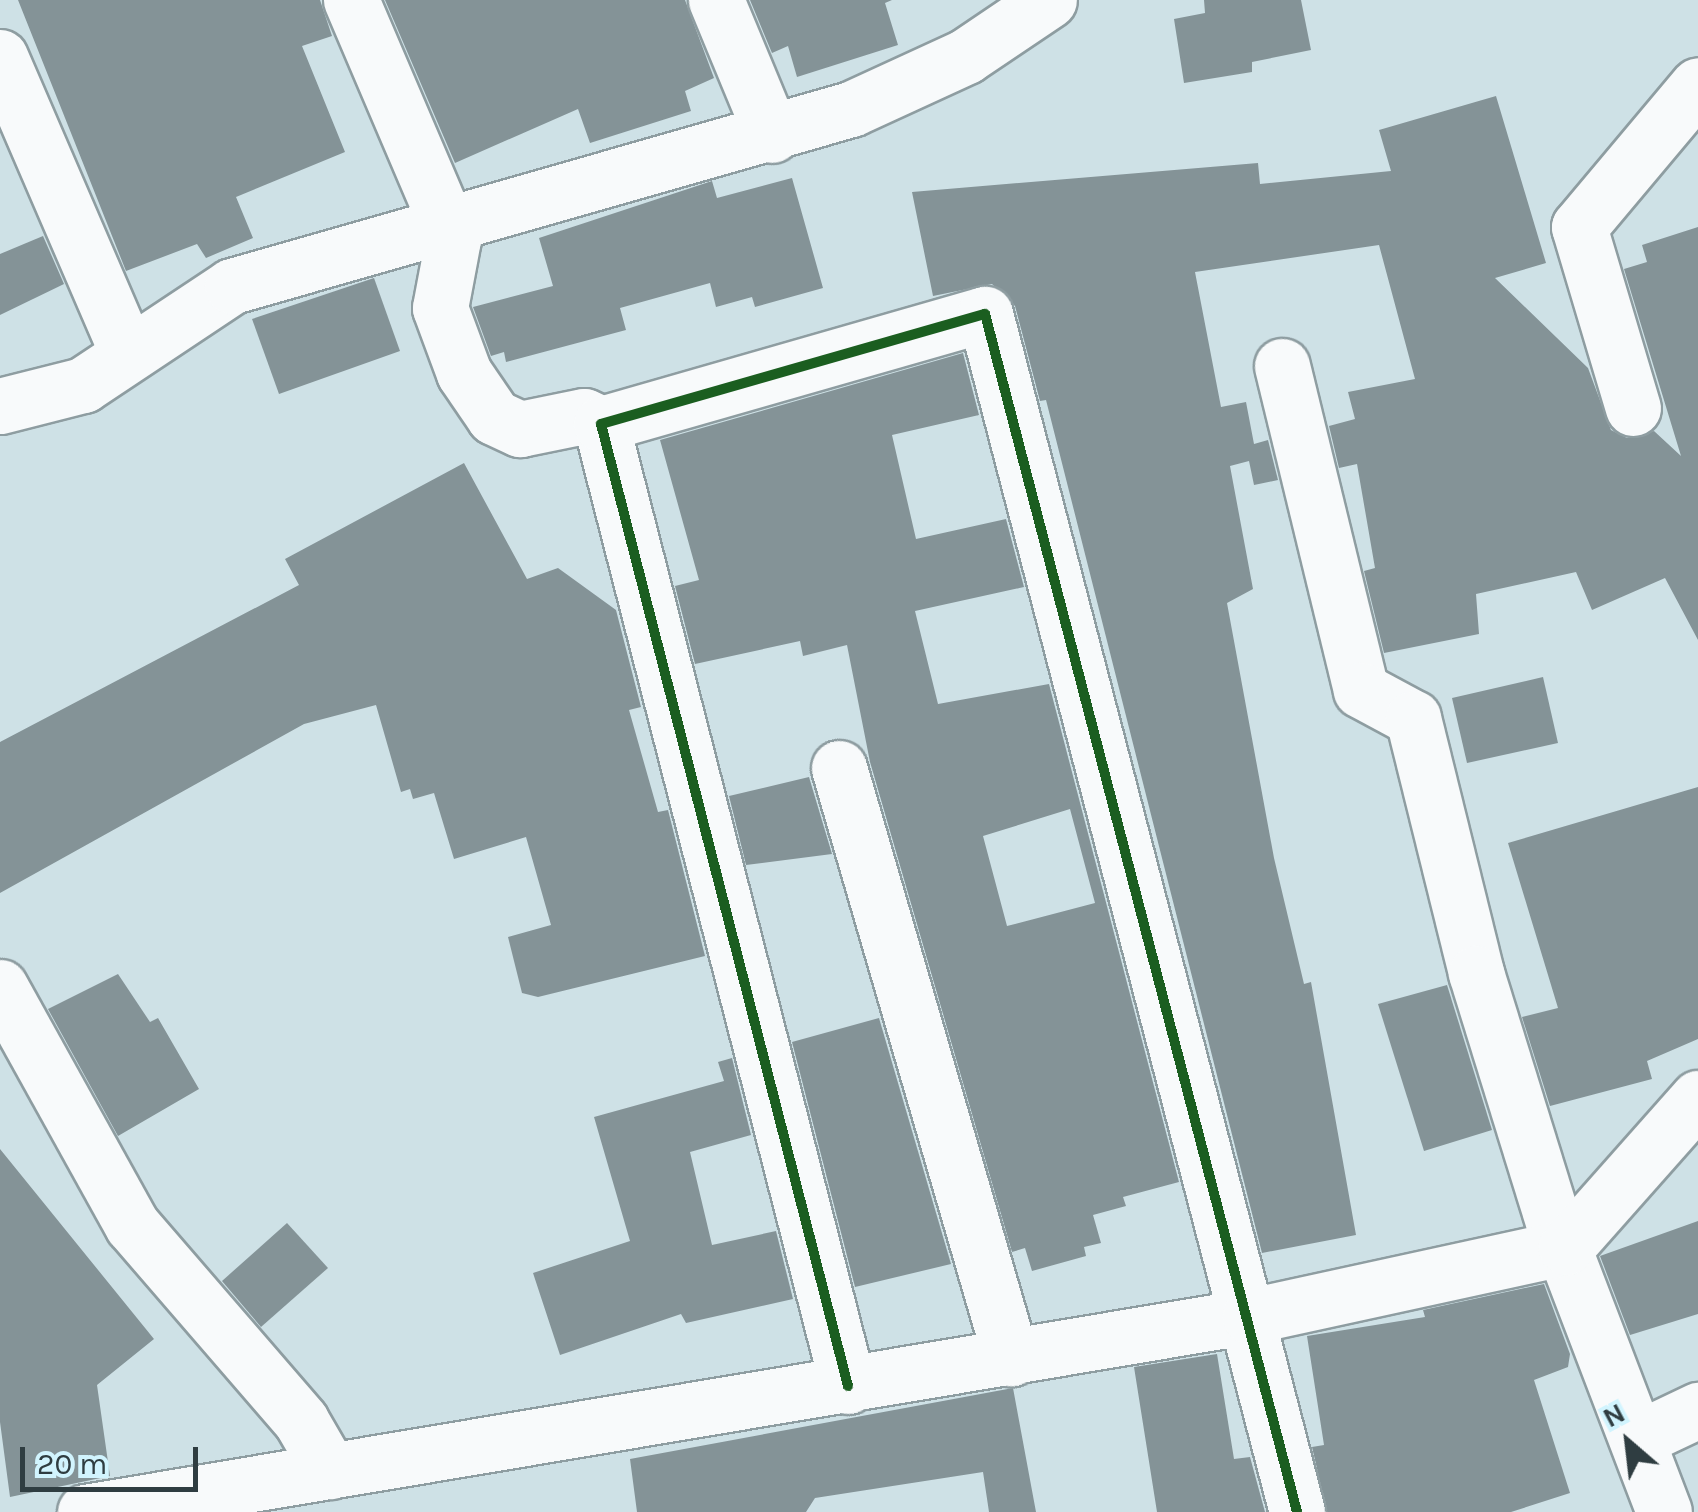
<!DOCTYPE html>
<html>
<head>
<meta charset="utf-8">
<style>
  body { margin:0 }
  #map { position:relative; width:1698px; height:1512px; overflow:hidden; background:#cee1e6; font-family:Karla,sans-serif }
  div>[style] { position:absolute }
  .building>* { inset:0; background:#849397 }
  .roads { filter:drop-shadow(2px 0 #8e9da1) drop-shadow(-2px 0 #8e9da1) drop-shadow(0 2px #8e9da1) drop-shadow(0 -2px #8e9da1) }
  .street>* { height:55px; margin:-27.5px; padding:0 27.5px; transform-origin:27.5px; border-radius:27.5px; background:#f8fafb }
  .cycleway>* { height:10px; margin:-5px; padding:0 5px; transform-origin:5px; border-radius:5px; background:#1b5e20 }
  span { translate:-50% -50%; white-space:nowrap; text-align:center; line-height:1.15; -webkit-text-stroke:10px #d1f4fe; paint-order:stroke }
  .north { position:absolute; left:1578px; top:1392px; width:100px; height:100px; -webkit-text-stroke:8px #d1f4fe; paint-order:stroke; rotate:332deg; font-size:28px; font-weight:700; line-height:40px; text-align:center; color:#2f3d41 }
  .north::after { content:''; display:block; margin:auto; width:35px; height:45px; background:#2f3d41; clip-path:polygon(50% 0,100% 100%,50% 72%,0 100%) }
  .scale { position:absolute; left:20px; top:1447px; width:178px; height:45px; box-sizing:border-box; border:5px solid #2f3d41; border-top:0; padding-left:12px; font-size:30px; line-height:35px; white-space:nowrap; color:#2f3d41; -webkit-text-stroke:8px #d1f4fe; paint-order:stroke }
</style>
</head>
<body>
<div id="map">
  <div class="building">
    <div style="clip-path:polygon(18px 0,320px 0,332px 36px,302px 46px,345px 152px,236px 197px,253px 238px,206px 258px,197px 244px,126px 271px)"></div>
    <div style="clip-path:polygon(385px 0,685px 0,714px 78px,685px 91px,691px 111px,590px 143px,578px 109px,455px 163px)"></div>
    <div style="clip-path:polygon(750px 0,892px 0,885px 3px,898px 45px,797px 77px,788px 46px,772px 53px)"></div>
    <div style="clip-path:polygon(1204px 0,1301px 0,1311px 50px,1252px 62px,1252px 72px,1184px 83px,1174px 19px,1205px 13px)"></div>
    <div style="clip-path:polygon(1496px 96px,1546px 263px,1495px 278px,1588px 368px,1611px 430px,1627px 438px,1654px 431px,1681px 456px,1624px 269px,1647px 262px,1642px 245px,1698px 227px,1698px 640px,1665px 578px,1592px 610px,1576px 572px,1476px 594px,1479px 634px,1384px 653px,1364px 571px,1375px 568px,1357px 464px,1339px 468px,1329px 426px,1355px 419px,1348px 392px,1415px 379px,1379px 245px,1195px 272px,1221px 407px,1246px 402px,1254px 444px,1268px 440px,1278px 480px,1254px 485px,1249px 461px,1230px 466px,1253px 589px,1227px 603px,1274px 858px,1304px 984px,1311px 982px,1356px 1235px,1262px 1253px,1046px 400px,1040px 401px,1015px 306px,992px 284px,933px 296px,912px 192px,1258px 163px,1260px 184px,1391px 171px,1379px 130px)"></div>
    <div style="clip-path:polygon(792px 178px,823px 288px,755px 307px,752px 297px,716px 307px,710px 283px,620px 308px,626px 330px,506px 362px,504px 352px,491px 356px,473px 307px,553px 286px,539px 238px,712px 181px,717px 198px)"></div>
    <div style="clip-path:polygon(43px 236px,64px 284px,0 315px,0 254px)"></div>
    <div style="clip-path:polygon(374px 278px,400px 351px,279px 394px,252px 319px)"></div>
    <div style="clip-path:polygon(evenodd,963px 353px,979px 415px,892px 435px,916px 539px,1006px 519px,1024px 587px,915px 611px,938px 704px,1049px 684px,1179px 1182px,1123px 1197px,1126px 1206px,1093px 1215px,1101px 1243px,1084px 1247px,1086px 1256px,1032px 1271px,1025px 1248px,1012px 1252px,870px 762px,847px 645px,803px 656px,800px 641px,695px 664px,675px 586px,699px 580px,660px 440px,963px 353px,1070px 809px,1095px 903px,1007px 926px,983px 836px,1070px 809px)"></div>
    <div style="clip-path:polygon(464px 463px,527px 579px,558px 568px,616px 610px,641px 707px,629px 710px,658px 812px,668px 810px,705px 956px,538px 997px,522px 993px,508px 937px,551px 925px,526px 837px,454px 859px,434px 793px,413px 799px,410px 789px,401px 792px,376px 705px,304px 724px,0 893px,0 742px,299px 585px,285px 559px)"></div>
    <div style="clip-path:polygon(1543px 677px,1558px 743px,1467px 763px,1452px 698px)"></div>
    <div style="clip-path:polygon(809px 777px,832px 854px,746px 865px,729px 796px)"></div>
    <div style="clip-path:polygon(1698px 787px,1698px 1039px,1647px 1061px,1652px 1079px,1550px 1106px,1522px 1017px,1558px 1008px,1508px 843px)"></div>
    <div style="clip-path:polygon(118px 974px,150px 1022px,158px 1018px,199px 1089px,118px 1136px,48px 1009px)"></div>
    <div style="clip-path:polygon(1447px 985px,1492px 1130px,1424px 1151px,1378px 1004px)"></div>
    <div style="clip-path:polygon(879px 1018px,951px 1264px,855px 1287px,792px 1042px)"></div>
    <div style="clip-path:polygon(732px 1058px,751px 1135px,690px 1152px,712px 1245px,776px 1231px,793px 1299px,686px 1323px,681px 1314px,560px 1355px,533px 1273px,630px 1241px,594px 1117px,724px 1081px,718px 1062px)"></div>
    <div style="clip-path:polygon(0 1149px,154px 1339px,97px 1385px,110px 1476px,10px 1497px,0 1422px)"></div>
    <div style="clip-path:polygon(1698px 1221px,1698px 1314px,1630px 1335px,1600px 1256px)"></div>
    <div style="clip-path:polygon(287px 1223px,328px 1268px,261px 1327px,222px 1281px)"></div>
    <div style="clip-path:polygon(1544px 1284px,1570px 1354px,1568px 1367px,1534px 1380px,1570px 1493px,1511px 1512px,1327px 1512px,1312px 1447px,1324px 1445px,1307px 1336px,1425px 1317px,1423px 1310px)"></div>
    <div style="clip-path:polygon(1217px 1354px,1234px 1459px,1250px 1457px,1265px 1512px,1157px 1512px,1134px 1367px)"></div>
    <div style="clip-path:polygon(1013px 1388px,1036px 1512px,989px 1512px,983px 1472px,815px 1498px,806px 1512px,637px 1512px,630px 1459px)"></div>
  </div>
  <div class="roads">
    <div class="street">
      <div style="left:351px;top:0;width:260px;rotate:66.9deg"></div>
      <div style="left:453px;top:239px;width:70px;rotate:100.7deg"></div>
      <div style="left:440px;top:308px;width:69px;rotate:69.7deg"></div>
      <div style="left:464px;top:373px;width:53px;rotate:55.7deg"></div>
      <div style="left:494px;top:417px;width:29px;rotate:25deg"></div>
      <div style="left:520px;top:429px;width:65px;rotate:-11.5deg"></div>
      <div style="left:584px;top:416px;width:19px;rotate:25deg"></div>
      <div style="left:716px;top:0;width:146px;rotate:67.5deg"></div>
      <div style="left:0;top:57px;width:323px;rotate:66.7deg"></div>
      <div style="left:1282px;top:366px;width:333px;rotate:76.3deg"></div>
      <div style="left:1361px;top:690px;width:59px;rotate:28.3deg"></div>
      <div style="left:1413px;top:718px;width:263px;rotate:76.1deg"></div>
      <div style="left:1476px;top:973px;width:260px;rotate:72.8deg"></div>
      <div style="left:1553px;top:1221px;width:311px;rotate:69.1deg"></div>
      <div style="left:0;top:406px;width:86px;rotate:-14.2deg"></div>
      <div style="left:83px;top:385px;width:179px;rotate:-33.6deg"></div>
      <div style="left:232px;top:286px;width:644px;rotate:-15.96deg"></div>
      <div style="left:851px;top:109px;width:127px;rotate:-24.7deg"></div>
      <div style="left:966px;top:56px;width:100px;rotate:-34deg"></div>
      <div style="left:1633px;top:408px;width:189px;rotate:-106.6deg"></div>
      <div style="left:1579px;top:227px;width:185px;rotate:-50deg"></div>
      <div style="left:839px;top:768px;width:615px;rotate:73.75deg"></div>
      <div style="left:0;top:987px;width:272px;rotate:61deg"></div>
      <div style="left:132px;top:1225px;width:259px;rotate:49.2deg"></div>
      <div style="left:301px;top:1421px;width:58px;rotate:59.9deg"></div>
      <div style="left:848px;top:1386px;width:993px;rotate:-104.4deg"></div>
      <div style="left:601px;top:424px;width:399px;rotate:-16deg"></div>
      <div style="left:985px;top:314px;width:1238px;rotate:75.4deg"></div>
      <div style="left:1637px;top:1439px;width:68px;rotate:-25.4deg"></div>
      <div style="left:85px;top:1512px;width:1181px;rotate:-9.55deg"></div>
      <div style="left:1250px;top:1316px;width:323px;rotate:-12.3deg"></div>
      <div style="left:1566px;top:1247px;width:199px;rotate:-48.5deg"></div>
    </div>
  </div>
  <div class="cycleway">
    <div style="left:848px;top:1386px;width:993px;rotate:-104.4deg"></div>
    <div style="left:601px;top:424px;width:399px;rotate:-16deg"></div>
    <div style="left:985px;top:314px;width:1238px;rotate:75.4deg"></div>
  </div>
  <div class="north">N</div>
  <div class="scale">20 m</div>
</div>
</body>
</html>
